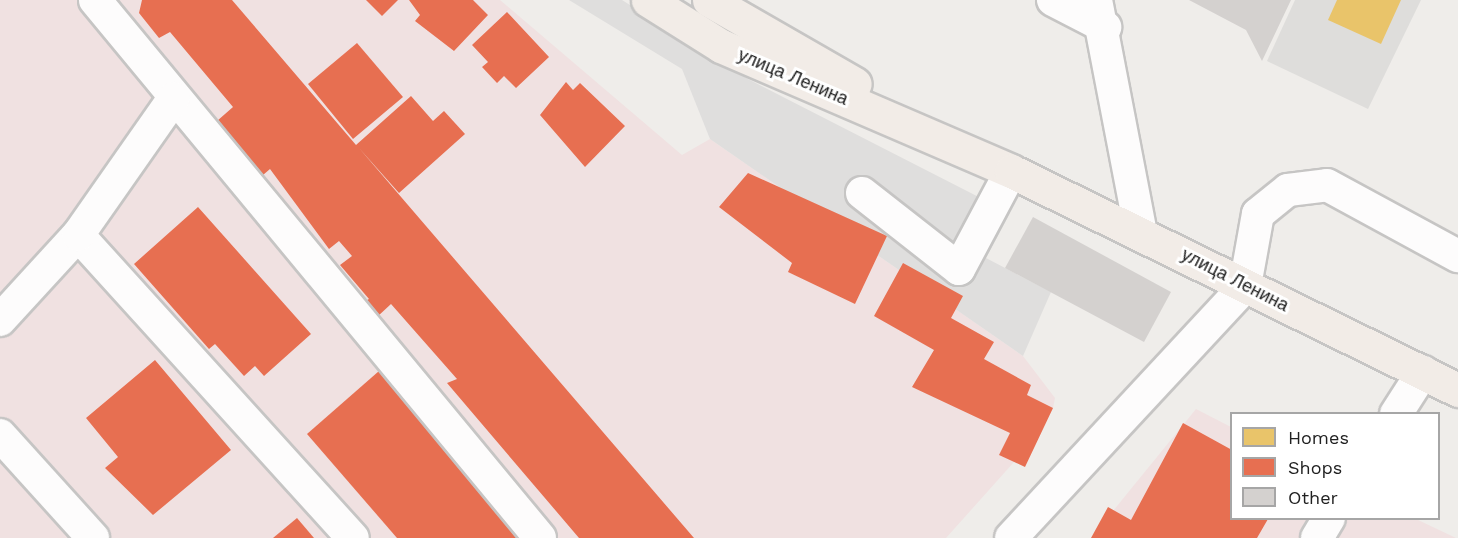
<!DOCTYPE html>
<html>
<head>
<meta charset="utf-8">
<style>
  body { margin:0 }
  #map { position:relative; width:1458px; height:538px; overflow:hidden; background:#efedea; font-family:"Work Sans",sans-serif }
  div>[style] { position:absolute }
  .residential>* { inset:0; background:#dedddb }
  .commercial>* { inset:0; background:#f0e1e1 }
  .parking>* { inset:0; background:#dfdedd }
  .homes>* { inset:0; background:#e9c46a }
  .shops>* { inset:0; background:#e76f51 }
  .building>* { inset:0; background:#d4d1cf }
  .roads { filter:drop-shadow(2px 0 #c6c5c4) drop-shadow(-2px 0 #c6c5c4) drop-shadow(0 2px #c6c5c4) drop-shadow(0 -2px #c6c5c4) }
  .minor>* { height:32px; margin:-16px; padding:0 16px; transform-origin:16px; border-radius:16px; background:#fdfcfc }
  .major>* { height:33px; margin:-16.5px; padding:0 16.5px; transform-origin:16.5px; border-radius:16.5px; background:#f2ece7 }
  span { translate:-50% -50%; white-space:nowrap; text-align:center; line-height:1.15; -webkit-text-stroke:6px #fff; paint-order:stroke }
  .street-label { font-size:18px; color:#212121 }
  .legend { position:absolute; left:1230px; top:412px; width:210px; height:108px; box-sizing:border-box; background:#fff; border:2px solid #a6a6a6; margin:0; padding:8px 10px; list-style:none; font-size:18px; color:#212121 }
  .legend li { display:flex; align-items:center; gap:12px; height:30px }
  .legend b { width:30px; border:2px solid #a6a6a6 }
</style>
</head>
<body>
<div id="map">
  <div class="residential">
    <div style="clip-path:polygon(1295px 0,1421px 0,1368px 109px,1267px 61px)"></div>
  </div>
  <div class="commercial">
    <div style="clip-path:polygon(0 0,500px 0,682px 155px,710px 139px,1023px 356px,1055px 398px,1053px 408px,1040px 433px,946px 538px,0 538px)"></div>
    <div style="clip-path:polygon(1196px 409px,1231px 427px,1232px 518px,1416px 519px,1456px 538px,1091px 538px)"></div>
  </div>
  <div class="parking">
    <div style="clip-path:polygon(569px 0,622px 0,748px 79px,1010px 213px,986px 258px,1051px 292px,1023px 356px,710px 139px,682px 69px)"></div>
  </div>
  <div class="homes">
    <div style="clip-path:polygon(1337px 0,1401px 0,1381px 44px,1328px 20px)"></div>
  </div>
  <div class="shops">
    <div style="clip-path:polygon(142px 0,232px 0,356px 145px,411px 96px,433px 121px,444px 111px,465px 134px,399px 193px,359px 148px,694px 538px,579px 538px,447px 383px,457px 379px,391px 304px,377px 317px,363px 302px,369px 299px,340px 265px,352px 256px,339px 241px,329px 249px,270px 169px,263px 175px,217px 121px,233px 107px,170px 32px,159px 38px,139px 13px)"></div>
    <div style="clip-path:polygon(366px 0,398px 0,382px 16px)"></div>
    <div style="clip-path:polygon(409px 0,473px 0,488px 15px,454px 51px,415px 21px,420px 15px)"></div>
    <div style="clip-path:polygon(507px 12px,549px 57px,516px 88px,504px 76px,497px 83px,482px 67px,488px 62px,472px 45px)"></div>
    <div style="clip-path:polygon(357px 43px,403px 97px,353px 139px,308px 84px)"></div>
    <div style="clip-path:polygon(566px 82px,573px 90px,580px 83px,625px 126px,585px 167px,540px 115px)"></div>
    <div style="clip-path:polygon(748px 173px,887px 236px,855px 304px,788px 272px,792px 263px,719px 207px)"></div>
    <div style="clip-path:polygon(198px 207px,311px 334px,264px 376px,255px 366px,244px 376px,215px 344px,209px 349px,134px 264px)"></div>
    <div style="clip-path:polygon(903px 263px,963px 296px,951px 318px,994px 342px,984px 359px,1031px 385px,1027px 395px,1053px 408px,1025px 467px,999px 455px,1010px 433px,912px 387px,934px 350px,874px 316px)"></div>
    <div style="clip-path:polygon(155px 360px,231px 450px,153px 515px,105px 468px,118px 457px,86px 418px)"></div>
    <div style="clip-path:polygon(379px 371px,524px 538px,397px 538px,307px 434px)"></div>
    <div style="clip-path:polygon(1183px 423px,1232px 450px,1232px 519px,1268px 519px,1257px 538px,1091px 538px,1108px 507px,1131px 520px)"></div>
    <div style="clip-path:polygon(297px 518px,314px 538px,273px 538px)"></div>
  </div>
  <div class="building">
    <div style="clip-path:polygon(1189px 0,1291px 0,1262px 61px,1246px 30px)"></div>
    <div style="clip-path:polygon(1033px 217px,1171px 292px,1144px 342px,1005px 268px)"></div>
  </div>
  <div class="roads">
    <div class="minor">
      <div style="left:95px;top:0;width:698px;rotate:50.4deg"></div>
      <div style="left:1053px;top:0;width:59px;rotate:27.4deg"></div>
      <div style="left:1096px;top:0;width:237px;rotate:79.1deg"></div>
      <div style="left:862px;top:193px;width:123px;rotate:38.1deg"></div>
      <div style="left:959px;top:269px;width:111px;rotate:-62deg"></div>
      <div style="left:78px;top:235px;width:409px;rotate:47.8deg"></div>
      <div style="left:0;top:320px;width:115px;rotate:-47.5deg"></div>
      <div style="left:78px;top:235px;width:167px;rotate:-55deg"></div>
      <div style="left:1396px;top:414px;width:50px;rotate:-57.3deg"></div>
      <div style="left:0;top:435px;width:139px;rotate:47.9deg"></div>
      <div style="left:1011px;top:538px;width:344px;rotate:-47.1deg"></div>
      <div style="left:1245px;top:286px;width:73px;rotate:-79.8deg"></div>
      <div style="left:1258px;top:214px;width:38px;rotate:-39deg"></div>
      <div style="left:1288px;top:190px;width:39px;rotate:-7deg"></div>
      <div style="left:1327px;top:185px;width:149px;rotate:28.5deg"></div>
      <div style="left:1317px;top:538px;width:23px;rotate:-59deg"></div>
    </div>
    <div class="major">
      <div style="left:648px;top:0;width:86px;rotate:32.2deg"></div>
      <div style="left:721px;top:46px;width:316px;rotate:23.3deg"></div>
      <div style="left:1011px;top:171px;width:498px;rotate:26.1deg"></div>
      <div style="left:709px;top:0;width:168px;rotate:29.9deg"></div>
    </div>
  </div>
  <div class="street-label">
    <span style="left:793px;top:77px;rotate:23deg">улица Ленина</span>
    <span style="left:1235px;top:280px;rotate:27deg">улица Ленина</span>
  </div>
  <ul class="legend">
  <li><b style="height:16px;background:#e9c46a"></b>Homes</li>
  <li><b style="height:16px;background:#e76f51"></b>Shops</li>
  <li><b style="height:16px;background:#d4d1cf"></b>Other</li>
  </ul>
</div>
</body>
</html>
